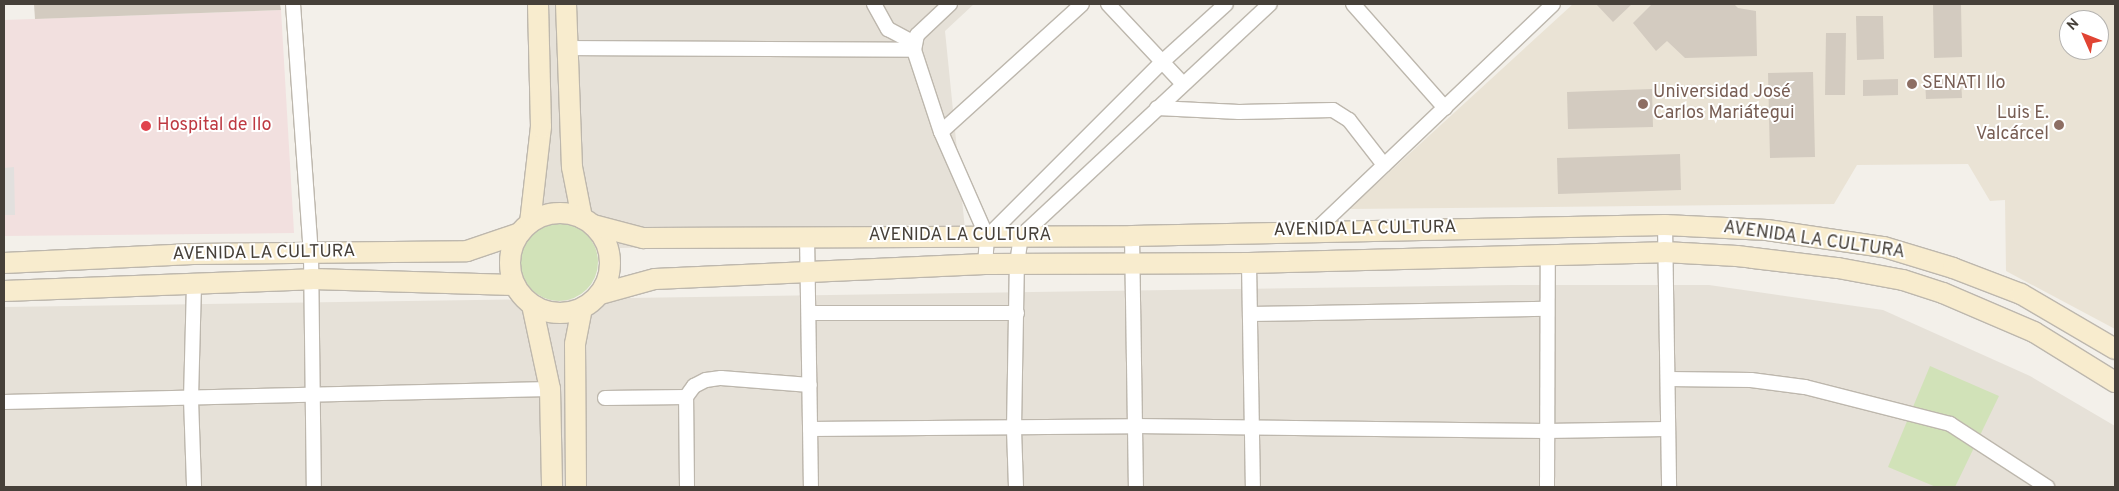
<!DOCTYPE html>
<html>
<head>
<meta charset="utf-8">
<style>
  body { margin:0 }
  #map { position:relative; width:2119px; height:491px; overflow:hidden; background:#f3f0ea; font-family:Overpass,sans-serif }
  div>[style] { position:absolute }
  .residential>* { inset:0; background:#e6e1d8 }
  .education>* { inset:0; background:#eae3d5 }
  .medical>* { inset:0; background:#f2e0df }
  .green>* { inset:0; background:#d1e2b8 }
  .round { border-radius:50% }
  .parking>* { inset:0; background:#e2e0de }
  .building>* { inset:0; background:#d3cbc0 }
  .roads { filter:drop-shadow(1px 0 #bdb7ad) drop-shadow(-1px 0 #bdb7ad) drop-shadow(0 1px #bdb7ad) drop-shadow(0 -1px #bdb7ad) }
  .street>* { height:14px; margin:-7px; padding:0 7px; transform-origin:7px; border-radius:7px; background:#fff }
  .secondary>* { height:20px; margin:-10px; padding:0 10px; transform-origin:10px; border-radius:10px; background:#f8ecce }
  .secondary>.ring { margin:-10px; padding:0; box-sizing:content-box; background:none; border:20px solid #f8ecce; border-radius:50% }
  .dots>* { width:14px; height:14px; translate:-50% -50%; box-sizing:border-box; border:2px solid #fff; border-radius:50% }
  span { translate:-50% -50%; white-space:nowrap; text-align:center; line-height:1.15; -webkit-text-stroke:4px #fff; paint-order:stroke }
  .education-label { font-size:18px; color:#785e54 }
  .left { translate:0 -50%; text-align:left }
  .right { translate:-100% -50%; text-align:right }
  .health-label { font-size:18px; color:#be3a42 }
  .street-label { font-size:18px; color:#464039 }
  .frame { position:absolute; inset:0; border:5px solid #464039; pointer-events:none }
  .north { position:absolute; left:2059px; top:10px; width:50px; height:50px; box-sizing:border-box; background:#fff; border:1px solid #b5b3b0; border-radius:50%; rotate:314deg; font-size:14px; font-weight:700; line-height:20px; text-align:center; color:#464039 }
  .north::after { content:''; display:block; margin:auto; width:18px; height:22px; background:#e14433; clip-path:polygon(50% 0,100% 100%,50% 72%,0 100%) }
</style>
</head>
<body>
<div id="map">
  <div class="residential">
    <div style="clip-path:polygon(541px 4px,974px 4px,945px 31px,966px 239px,544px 250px)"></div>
    <div style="clip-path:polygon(1512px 285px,1709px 285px,1883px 310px,2030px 376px,2115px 426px,2115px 487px,4px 487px,4px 307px)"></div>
  </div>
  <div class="education">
    <div style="clip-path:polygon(evenodd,1573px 4px,2115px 4px,2115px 329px,2006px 271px,2005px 200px,1990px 201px,1968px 164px,1857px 165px,1834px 204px,1349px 209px,1573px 4px,2069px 20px,2099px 20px,2099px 50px,2069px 50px,2069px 20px)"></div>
  </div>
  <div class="medical">
    <div style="clip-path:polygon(281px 10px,294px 233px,4px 236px,4px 20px)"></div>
  </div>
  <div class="green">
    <div class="round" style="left:520px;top:223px;width:78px;height:78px"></div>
    <div style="clip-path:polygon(1930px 366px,1999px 396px,1955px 487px,1936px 487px,1888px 467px)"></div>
  </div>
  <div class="parking">
    <div style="clip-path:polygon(14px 167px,15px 215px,4px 215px,4px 168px)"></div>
  </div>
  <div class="building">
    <div style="clip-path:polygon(34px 4px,280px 4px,281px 10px,35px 19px)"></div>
    <div style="clip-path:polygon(1596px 4px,1632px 4px,1613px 22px)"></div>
    <div style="clip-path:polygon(1652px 4px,1734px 4px,1738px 8px,1756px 11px,1757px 56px,1685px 58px,1667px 41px,1656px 51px,1633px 23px)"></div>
    <div style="clip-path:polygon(1933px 4px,1961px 4px,1962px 57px,1934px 58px)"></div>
    <div style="clip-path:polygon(1856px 16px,1883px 16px,1884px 59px,1857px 60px)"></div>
    <div style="clip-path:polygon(1826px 33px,1846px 33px,1845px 95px,1825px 95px)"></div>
    <div style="clip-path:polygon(1813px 72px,1815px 157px,1770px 158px,1768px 73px)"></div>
    <div style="clip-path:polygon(1898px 79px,1898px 95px,1863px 96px,1863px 80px)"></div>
    <div style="clip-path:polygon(1925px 79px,1961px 79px,1962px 98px,1926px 99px)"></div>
    <div style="clip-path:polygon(1652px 89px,1653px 127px,1568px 129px,1567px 92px)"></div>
    <div style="clip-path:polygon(1680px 154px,1681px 190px,1558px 194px,1557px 158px)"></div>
  </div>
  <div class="roads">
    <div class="street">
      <div style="left:293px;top:4px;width:251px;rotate:85.9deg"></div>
      <div style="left:311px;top:254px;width:233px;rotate:89.3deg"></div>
      <div style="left:874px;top:4px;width:29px;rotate:61deg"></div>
      <div style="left:888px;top:29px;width:30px;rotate:28deg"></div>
      <div style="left:950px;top:4px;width:45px;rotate:136.8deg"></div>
      <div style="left:917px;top:35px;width:15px;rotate:101deg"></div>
      <div style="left:914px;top:50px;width:86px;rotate:71.8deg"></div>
      <div style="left:941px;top:132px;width:115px;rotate:66.3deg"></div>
      <div style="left:987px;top:237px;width:27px;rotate:94deg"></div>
      <div style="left:1108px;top:4px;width:110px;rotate:46.8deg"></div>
      <div style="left:1353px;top:4px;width:139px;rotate:48.5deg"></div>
      <div style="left:567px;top:48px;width:347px;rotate:0.3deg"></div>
      <div style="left:1157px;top:108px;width:82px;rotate:2.8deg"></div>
      <div style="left:1239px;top:112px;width:94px;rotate:-1.2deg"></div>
      <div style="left:1333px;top:110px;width:19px;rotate:32deg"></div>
      <div style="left:1349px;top:120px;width:57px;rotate:52.1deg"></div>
      <div style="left:941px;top:132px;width:190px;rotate:-42.2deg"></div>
      <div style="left:1665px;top:225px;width:262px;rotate:89.1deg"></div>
      <div style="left:1316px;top:230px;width:327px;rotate:-43.6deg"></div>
      <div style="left:807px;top:235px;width:252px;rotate:89.1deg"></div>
      <div style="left:1132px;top:236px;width:251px;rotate:89.1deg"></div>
      <div style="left:987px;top:237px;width:247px;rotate:-45deg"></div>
      <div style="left:1162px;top:62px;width:86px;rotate:-42.2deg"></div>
      <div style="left:1249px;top:263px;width:224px;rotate:89deg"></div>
      <div style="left:194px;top:284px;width:115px;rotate:91.5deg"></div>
      <div style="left:191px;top:399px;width:88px;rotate:88deg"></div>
      <div style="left:809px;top:313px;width:208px"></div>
      <div style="left:1250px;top:314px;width:297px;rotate:-1deg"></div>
      <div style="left:1668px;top:379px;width:83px;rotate:0.7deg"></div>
      <div style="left:1751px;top:380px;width:54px;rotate:7.4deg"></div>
      <div style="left:1805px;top:387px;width:150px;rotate:14.3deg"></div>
      <div style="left:1950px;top:424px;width:116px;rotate:33deg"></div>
      <div style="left:605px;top:398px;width:81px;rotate:-0.7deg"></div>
      <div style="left:4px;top:402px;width:546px;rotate:-1.36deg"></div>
      <div style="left:810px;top:429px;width:325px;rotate:-0.5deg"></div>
      <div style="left:1135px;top:426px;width:411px;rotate:0.7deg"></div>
      <div style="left:1546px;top:431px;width:120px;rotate:-1deg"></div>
      <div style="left:687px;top:487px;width:90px;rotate:-90.6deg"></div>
      <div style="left:686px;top:397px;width:14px;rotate:-54deg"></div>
      <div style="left:694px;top:386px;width:13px;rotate:-27deg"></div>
      <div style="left:706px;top:380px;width:15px;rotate:-8deg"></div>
      <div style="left:721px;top:378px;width:89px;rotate:4.5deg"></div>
      <div style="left:1016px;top:487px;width:58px;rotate:-92deg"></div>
      <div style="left:1014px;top:429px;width:165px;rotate:-89deg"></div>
      <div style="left:1017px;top:264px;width:28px;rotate:-82deg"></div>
      <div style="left:1021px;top:236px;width:340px;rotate:-43deg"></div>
      <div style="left:1547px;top:487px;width:231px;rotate:-89.8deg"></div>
    </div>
    <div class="secondary">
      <div style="left:566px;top:4px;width:163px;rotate:87.9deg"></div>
      <div style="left:572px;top:167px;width:52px;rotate:78.9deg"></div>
      <div class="ring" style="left:510px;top:213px;width:80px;height:80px"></div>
      <div style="left:530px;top:223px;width:97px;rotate:-83.5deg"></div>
      <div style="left:541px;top:127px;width:123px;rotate:-91.4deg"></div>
      <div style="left:593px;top:225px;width:52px;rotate:14.6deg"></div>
      <div style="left:643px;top:238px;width:489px;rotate:-0.2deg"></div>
      <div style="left:1132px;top:236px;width:533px;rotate:-1.18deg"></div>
      <div style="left:1665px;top:225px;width:102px;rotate:2.8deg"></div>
      <div style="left:1767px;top:230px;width:118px;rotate:8.3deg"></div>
      <div style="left:1884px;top:247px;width:72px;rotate:16.9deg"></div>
      <div style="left:1953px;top:268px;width:73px;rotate:20.9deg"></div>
      <div style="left:2021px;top:294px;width:109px;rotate:30.3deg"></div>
      <div style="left:4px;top:263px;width:189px;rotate:-2.7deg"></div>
      <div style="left:193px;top:254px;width:274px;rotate:-0.6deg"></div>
      <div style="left:467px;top:251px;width:56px;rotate:-18.8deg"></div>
      <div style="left:4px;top:291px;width:308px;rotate:-2.2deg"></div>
      <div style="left:312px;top:279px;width:203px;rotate:1.7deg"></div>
      <div style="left:600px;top:294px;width:57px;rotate:-15.3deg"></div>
      <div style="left:655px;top:279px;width:330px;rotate:-2.6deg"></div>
      <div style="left:985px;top:264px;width:264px;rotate:-0.2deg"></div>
      <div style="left:1249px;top:263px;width:415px;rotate:-1.5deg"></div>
      <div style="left:1664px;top:252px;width:73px;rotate:3.1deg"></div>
      <div style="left:1737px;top:256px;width:102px;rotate:6.8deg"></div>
      <div style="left:1838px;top:268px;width:66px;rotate:10.5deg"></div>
      <div style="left:1903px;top:280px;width:42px;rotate:18deg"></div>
      <div style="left:1943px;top:293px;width:99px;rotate:23.2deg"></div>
      <div style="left:2034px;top:332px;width:95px;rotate:31.7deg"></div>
      <div style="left:532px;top:305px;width:86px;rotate:77.9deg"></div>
      <div style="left:550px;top:389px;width:98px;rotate:88.8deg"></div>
      <div style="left:576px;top:487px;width:143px;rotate:-90.4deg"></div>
      <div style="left:575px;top:344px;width:36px;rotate:-79deg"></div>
    </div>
  </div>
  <div class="dots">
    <div style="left:1912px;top:84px;background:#8d6e63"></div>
    <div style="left:1643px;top:104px;background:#8d6e63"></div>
    <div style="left:2059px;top:125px;background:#8d6e63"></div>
    <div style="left:146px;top:126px;background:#e0444e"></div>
  </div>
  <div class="education-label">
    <span class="left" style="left:1922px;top:84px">SENATI Ilo</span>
    <span class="left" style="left:1653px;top:104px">Universidad José<br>Carlos Mariátegui</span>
    <span class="right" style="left:2049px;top:125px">Luis E.<br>Valcárcel</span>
  </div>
  <div class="health-label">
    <span class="left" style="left:157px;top:126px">Hospital de Ilo</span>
  </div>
  <div class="street-label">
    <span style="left:1365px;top:230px;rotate:-1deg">AVENIDA LA CULTURA</span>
    <span style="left:960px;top:236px">AVENIDA LA CULTURA</span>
    <span style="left:1814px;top:241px;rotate:8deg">AVENIDA LA CULTURA</span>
    <span style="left:264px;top:254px;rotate:-1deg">AVENIDA LA CULTURA</span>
  </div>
  <div class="frame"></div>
  <div class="north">N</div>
</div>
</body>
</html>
